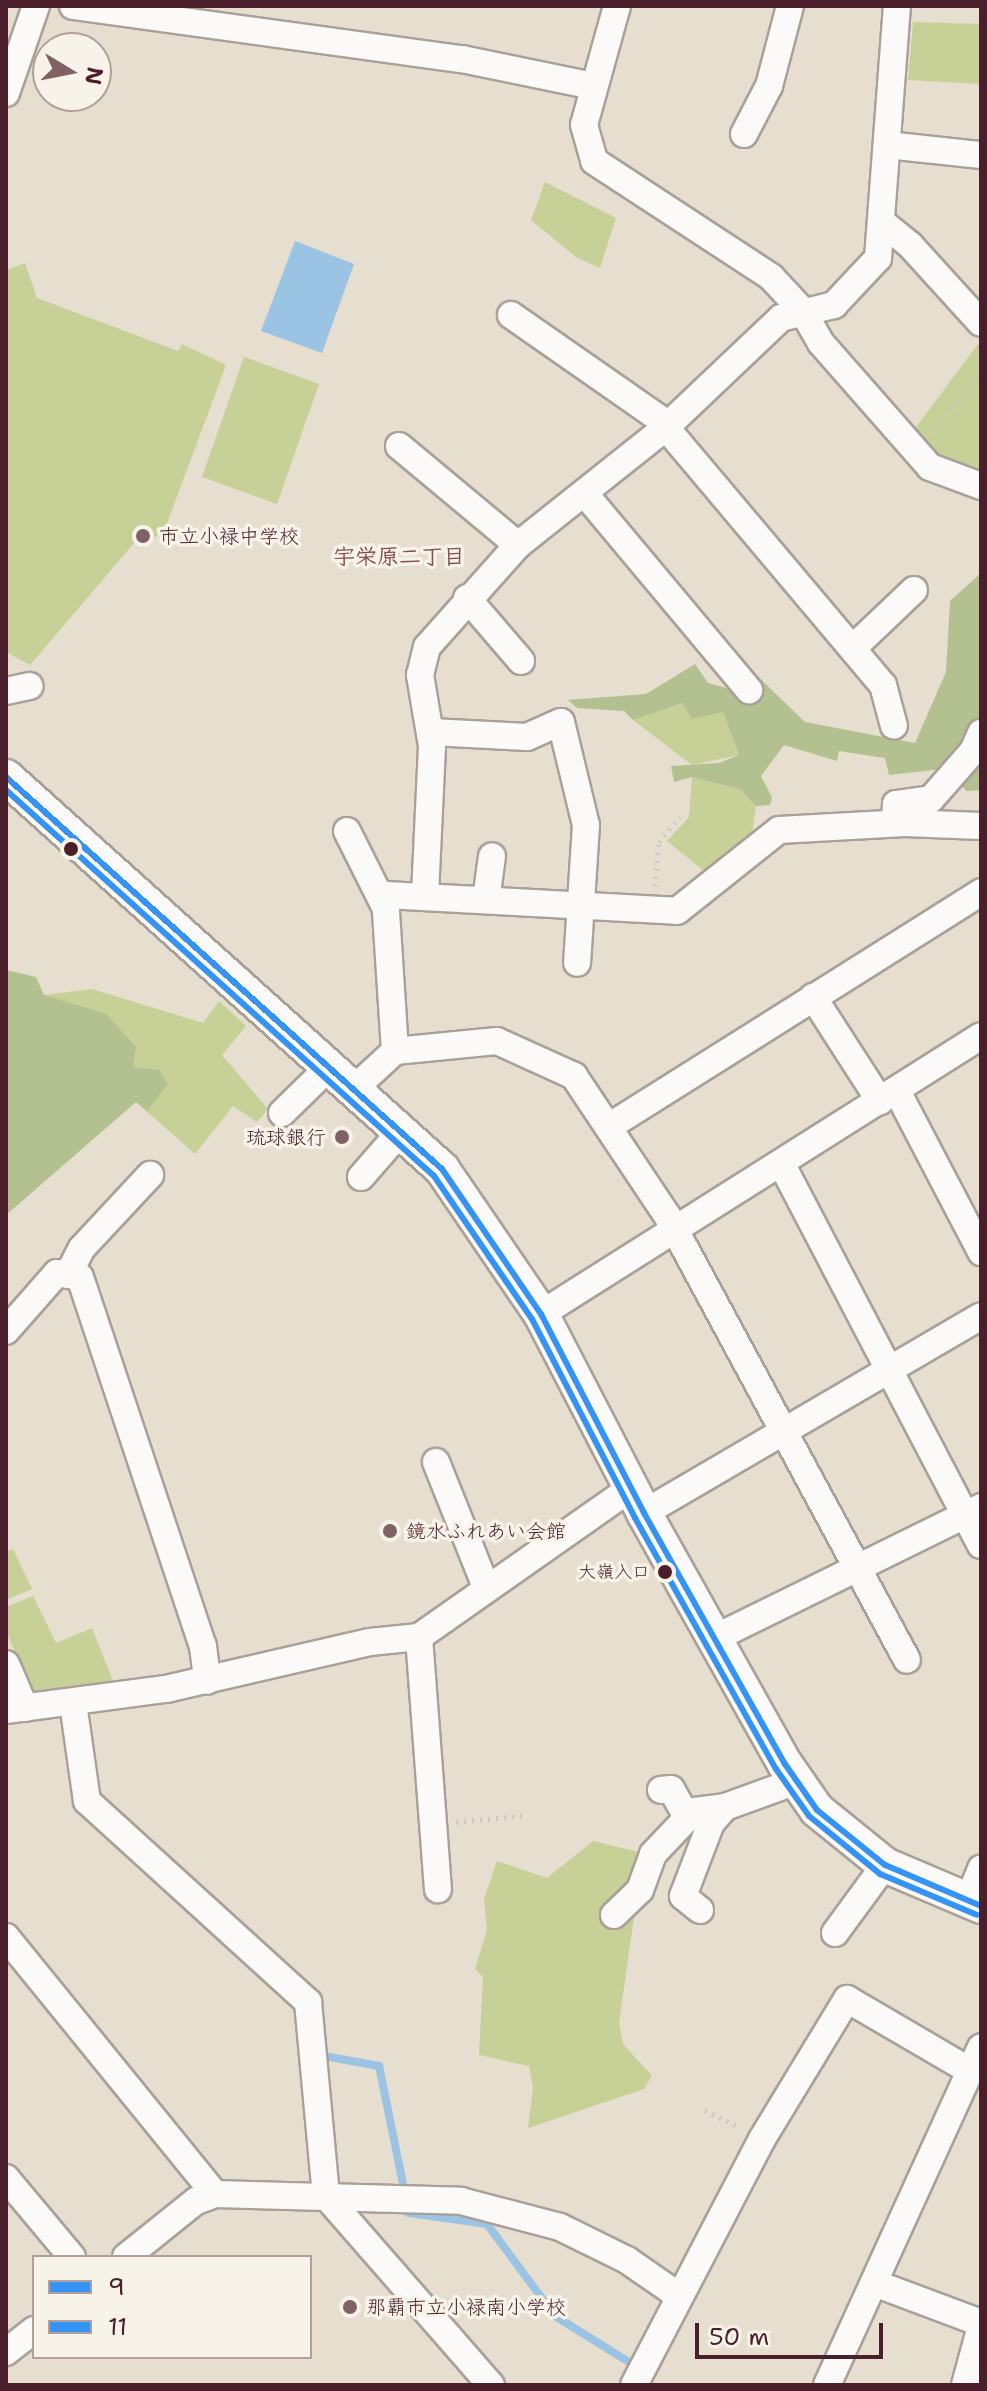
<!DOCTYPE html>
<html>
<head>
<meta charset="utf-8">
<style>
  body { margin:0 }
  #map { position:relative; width:987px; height:2391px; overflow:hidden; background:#e6dece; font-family:"Shantell Sans","Klee One",sans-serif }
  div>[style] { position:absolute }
  .green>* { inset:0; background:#c7d097 }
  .forest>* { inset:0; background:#b3c190 }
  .water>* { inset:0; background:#9bc4e4 }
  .stream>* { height:8px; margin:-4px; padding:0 4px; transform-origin:4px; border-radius:4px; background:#9bc4e4 }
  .path>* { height:5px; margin-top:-2.5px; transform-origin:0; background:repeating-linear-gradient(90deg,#cdc9c6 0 2px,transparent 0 8px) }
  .roads { filter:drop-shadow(2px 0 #aaa098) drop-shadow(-2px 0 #aaa098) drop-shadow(0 2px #aaa098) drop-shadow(0 -2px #aaa098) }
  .minor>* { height:26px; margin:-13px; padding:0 13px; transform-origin:13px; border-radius:13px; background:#fbfaf8 }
  .major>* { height:34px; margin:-17px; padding:0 17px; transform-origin:17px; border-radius:17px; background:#fbfaf8 }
  .bus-1>* { height:6px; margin:-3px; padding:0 3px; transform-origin:3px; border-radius:3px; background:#3493f4 }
  .bus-2>* { height:6px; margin:-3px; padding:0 3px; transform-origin:3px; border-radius:3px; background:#3493f4 }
  .dots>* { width:22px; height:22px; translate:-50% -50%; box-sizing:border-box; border:4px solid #f7f3e8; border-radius:50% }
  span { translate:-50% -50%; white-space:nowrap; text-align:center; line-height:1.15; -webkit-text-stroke:7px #f7f3e8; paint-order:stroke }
  .bus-label { font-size:18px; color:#4a1f2b }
  .right { translate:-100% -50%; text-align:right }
  .poi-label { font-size:20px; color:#4a1f2b }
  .left { translate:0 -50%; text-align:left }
  .neighbourhood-label { font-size:22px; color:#83504c; font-weight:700 }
  .frame { position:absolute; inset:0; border:8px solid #4a1f2b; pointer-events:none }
  .legend { position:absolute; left:32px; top:2255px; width:280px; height:104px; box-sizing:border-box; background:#f7f3e8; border:2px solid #b29e9c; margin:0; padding:10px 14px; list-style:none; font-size:24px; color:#4a1f2b }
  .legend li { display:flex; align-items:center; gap:16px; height:40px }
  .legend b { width:40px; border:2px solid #b29e9c }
  .north { position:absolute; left:32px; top:32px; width:80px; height:80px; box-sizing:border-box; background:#f7f3e8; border:2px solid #b29e9c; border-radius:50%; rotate:100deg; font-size:22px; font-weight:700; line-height:32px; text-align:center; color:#4a1f2b }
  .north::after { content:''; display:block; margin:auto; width:28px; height:36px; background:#816264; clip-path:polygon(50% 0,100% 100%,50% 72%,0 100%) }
  .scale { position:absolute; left:695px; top:2323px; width:188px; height:36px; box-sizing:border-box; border:4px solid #4a1f2b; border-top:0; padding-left:10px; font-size:24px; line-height:28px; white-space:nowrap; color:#4a1f2b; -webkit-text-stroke:6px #f7f3e8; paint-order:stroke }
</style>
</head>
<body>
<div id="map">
  <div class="green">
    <div style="clip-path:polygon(913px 22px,981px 24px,981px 84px,908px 80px)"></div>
    <div style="clip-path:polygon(545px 182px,616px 218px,600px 268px,576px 257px,531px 220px)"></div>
    <div style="clip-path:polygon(25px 263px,37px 298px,178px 351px,182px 344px,226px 365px,166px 526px,144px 548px,135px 542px,30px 665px,6px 652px,6px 270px)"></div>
    <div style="clip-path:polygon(981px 340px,981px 476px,936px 457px,914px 430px)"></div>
    <div style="clip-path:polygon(244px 357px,319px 384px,277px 504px,202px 477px)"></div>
    <div style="clip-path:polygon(682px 702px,723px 712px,739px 755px,692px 765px,633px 720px)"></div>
    <div style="clip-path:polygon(692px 777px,740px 789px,756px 806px,751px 842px,709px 875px,667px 841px,689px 817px)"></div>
    <div style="clip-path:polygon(92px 989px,203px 1023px,219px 1001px,246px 1026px,222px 1055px,268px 1109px,257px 1122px,233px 1106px,195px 1154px,136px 1102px,91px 1139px,6px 1000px)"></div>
    <div style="clip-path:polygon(13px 1549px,32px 1589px,6px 1600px,6px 1552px)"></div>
    <div style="clip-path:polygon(33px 1596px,56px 1643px,92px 1628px,115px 1686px,42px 1693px,31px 1690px,6px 1631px,6px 1607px)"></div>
    <div style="clip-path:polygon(593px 1841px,643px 1853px,619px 2023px,623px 2044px,652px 2076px,644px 2089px,528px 2128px,533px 2088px,529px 2066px,479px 2055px,483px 1977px,475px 1969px,487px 1930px,484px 1899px,497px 1861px,547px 1878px)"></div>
  </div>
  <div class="forest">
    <div style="clip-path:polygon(981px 573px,981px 790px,967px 791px,943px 769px,889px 775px,885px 758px,839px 751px,837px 761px,784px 745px,761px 776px,772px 797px,770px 805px,756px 806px,740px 789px,692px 777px,674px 782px,671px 766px,719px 763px,739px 755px,723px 712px,692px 719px,682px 703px,633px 720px,624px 711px,577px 708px,568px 700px,646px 694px,695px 664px,708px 683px,730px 689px,749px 668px,805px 722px,915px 743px,946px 672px,950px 601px)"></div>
    <div style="clip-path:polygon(6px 970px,36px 977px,44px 995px,106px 1014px,136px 1047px,133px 1067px,159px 1070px,168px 1084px,147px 1111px,136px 1102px,6px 1215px)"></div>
  </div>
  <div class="water">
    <div style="clip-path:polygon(295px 241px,354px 264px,322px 353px,261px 331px)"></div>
  </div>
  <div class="stream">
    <div style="left:329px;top:2057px;width:51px;rotate:10.2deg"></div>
    <div style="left:379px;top:2066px;width:150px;rotate:78.5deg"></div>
    <div style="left:409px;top:2213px;width:79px;rotate:8deg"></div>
    <div style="left:487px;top:2224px;width:114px;rotate:53.5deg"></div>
    <div style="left:555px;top:2316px;width:91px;rotate:31.9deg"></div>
  </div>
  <div class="path">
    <div style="left:932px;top:433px;width:75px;rotate:-49.3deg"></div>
    <div style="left:655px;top:886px;width:44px;rotate:-84.8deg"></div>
    <div style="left:659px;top:842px;width:33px;rotate:-50deg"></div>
    <div style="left:456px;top:1822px;width:71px;rotate:-5.6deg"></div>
    <div style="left:705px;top:2110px;width:39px;rotate:27deg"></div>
  </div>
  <div class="roads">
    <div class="minor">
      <div style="left:73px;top:6px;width:393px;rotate:7.8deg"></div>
      <div style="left:462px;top:59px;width:134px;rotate:11.6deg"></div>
      <div style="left:617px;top:6px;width:123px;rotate:105.5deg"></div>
      <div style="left:584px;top:125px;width:37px;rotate:74deg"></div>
      <div style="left:594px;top:161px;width:212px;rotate:33.2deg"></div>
      <div style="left:771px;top:277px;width:45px;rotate:46.8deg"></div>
      <div style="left:802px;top:310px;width:38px;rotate:60deg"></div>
      <div style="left:821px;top:343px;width:165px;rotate:48.7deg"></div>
      <div style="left:930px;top:467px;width:54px;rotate:20.4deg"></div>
      <div style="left:6px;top:93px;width:92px;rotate:-71deg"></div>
      <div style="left:744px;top:134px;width:54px;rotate:-62.5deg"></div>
      <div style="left:769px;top:86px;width:83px;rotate:-75.3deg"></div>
      <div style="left:887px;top:145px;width:95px;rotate:6.1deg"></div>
      <div style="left:883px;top:223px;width:35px;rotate:39deg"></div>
      <div style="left:910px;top:245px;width:105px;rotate:47.7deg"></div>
      <div style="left:511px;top:315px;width:178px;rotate:34.9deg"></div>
      <div style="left:657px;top:417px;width:351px;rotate:49.9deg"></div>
      <div style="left:883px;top:685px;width:42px;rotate:75deg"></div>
      <div style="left:399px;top:446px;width:155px;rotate:39.8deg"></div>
      <div style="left:585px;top:494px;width:256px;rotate:50.1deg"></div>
      <div style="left:467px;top:598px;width:83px;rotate:49.4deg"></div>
      <div style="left:853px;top:648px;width:84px;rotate:-43.6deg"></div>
      <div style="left:6px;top:691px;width:24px;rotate:-12deg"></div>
      <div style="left:431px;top:732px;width:96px;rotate:3deg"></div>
      <div style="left:527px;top:737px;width:37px;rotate:-24deg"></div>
      <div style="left:561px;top:722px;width:106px;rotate:76.4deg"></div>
      <div style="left:586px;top:825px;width:138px;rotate:93.7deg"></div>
      <div style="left:895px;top:823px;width:19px;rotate:-87deg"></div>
      <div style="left:896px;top:804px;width:35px;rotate:-8deg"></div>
      <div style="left:931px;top:799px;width:64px;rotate:-48.8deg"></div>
      <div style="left:973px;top:751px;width:20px;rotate:-66deg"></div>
      <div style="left:347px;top:831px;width:87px;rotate:63.4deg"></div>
      <div style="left:425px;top:895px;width:149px;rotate:-87.3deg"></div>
      <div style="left:432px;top:746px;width:72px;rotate:-99.6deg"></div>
      <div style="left:420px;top:675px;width:29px;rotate:-76deg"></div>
      <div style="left:427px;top:647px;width:137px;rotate:-48.3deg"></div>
      <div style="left:518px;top:545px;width:188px;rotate:-38.5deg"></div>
      <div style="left:665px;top:428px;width:160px;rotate:-43.5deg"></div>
      <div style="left:781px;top:318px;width:55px;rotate:-13.8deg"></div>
      <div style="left:834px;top:305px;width:64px;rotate:-46.9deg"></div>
      <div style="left:878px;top:258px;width:253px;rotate:-85.7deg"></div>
      <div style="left:486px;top:900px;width:44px;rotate:-82.2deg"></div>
      <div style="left:813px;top:997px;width:124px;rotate:57.2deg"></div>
      <div style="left:395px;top:1051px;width:156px;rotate:-93.7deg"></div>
      <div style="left:385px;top:895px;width:292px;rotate:3.1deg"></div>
      <div style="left:677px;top:911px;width:130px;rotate:-38.5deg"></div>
      <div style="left:779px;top:830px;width:126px;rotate:-3.2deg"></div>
      <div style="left:905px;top:823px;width:76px;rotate:2.3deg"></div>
      <div style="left:356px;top:1087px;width:53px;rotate:-42.7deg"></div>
      <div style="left:395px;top:1051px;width:102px;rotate:-5.6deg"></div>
      <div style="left:497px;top:1041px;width:85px;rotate:24.4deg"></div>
      <div style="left:574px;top:1076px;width:169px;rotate:56.3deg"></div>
      <div style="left:668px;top:1217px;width:503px;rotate:61.65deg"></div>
      <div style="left:897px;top:1091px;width:182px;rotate:62.4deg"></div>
      <div style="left:282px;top:1113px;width:69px;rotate:-44.4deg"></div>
      <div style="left:610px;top:1126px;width:439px;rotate:-32.2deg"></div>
      <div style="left:781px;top:1163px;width:431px;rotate:62.4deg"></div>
      <div style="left:361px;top:1177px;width:62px;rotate:-48.9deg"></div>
      <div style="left:68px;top:1275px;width:30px;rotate:-63deg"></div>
      <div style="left:82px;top:1248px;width:100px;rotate:-47deg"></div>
      <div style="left:541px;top:1314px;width:520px;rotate:-32.29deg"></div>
      <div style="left:6px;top:1331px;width:77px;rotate:-48.7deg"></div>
      <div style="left:57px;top:1273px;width:23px;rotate:10deg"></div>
      <div style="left:80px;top:1277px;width:389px;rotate:71.6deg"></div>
      <div style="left:203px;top:1646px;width:35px;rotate:83deg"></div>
      <div style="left:436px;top:1462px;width:135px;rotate:68.2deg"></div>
      <div style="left:644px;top:1513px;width:390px;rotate:-30.3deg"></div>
      <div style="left:419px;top:1637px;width:253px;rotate:85.7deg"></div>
      <div style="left:715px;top:1638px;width:297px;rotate:-26.2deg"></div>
      <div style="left:6px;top:1664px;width:48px;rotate:66.6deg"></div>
      <div style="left:73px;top:1703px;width:99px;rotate:81.9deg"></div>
      <div style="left:87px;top:1801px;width:299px;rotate:42.3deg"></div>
      <div style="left:308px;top:2002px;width:195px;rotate:84.7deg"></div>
      <div style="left:326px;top:2196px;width:251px;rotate:48.9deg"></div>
      <div style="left:6px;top:1710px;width:161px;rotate:-7.5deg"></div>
      <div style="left:166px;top:1689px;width:209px;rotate:-13deg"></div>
      <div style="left:370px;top:1642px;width:49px;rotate:-5.8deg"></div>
      <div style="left:419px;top:1637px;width:259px;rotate:-35.1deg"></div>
      <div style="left:661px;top:1790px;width:10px;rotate:-6deg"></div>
      <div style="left:671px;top:1789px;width:34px;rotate:60deg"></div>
      <div style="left:968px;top:1901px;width:35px;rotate:-68deg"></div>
      <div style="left:700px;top:1910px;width:22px;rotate:-141deg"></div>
      <div style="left:683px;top:1896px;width:78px;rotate:-69deg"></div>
      <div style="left:711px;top:1823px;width:21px;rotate:-49deg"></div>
      <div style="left:614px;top:1915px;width:36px;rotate:-44deg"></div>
      <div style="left:640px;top:1890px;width:38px;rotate:-70deg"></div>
      <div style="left:653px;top:1854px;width:59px;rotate:-46.4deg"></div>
      <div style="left:694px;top:1811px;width:31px;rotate:-7deg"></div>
      <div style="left:725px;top:1807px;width:77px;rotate:-19.9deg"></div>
      <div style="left:835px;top:1933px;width:84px;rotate:-53.7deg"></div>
      <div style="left:6px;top:1937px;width:331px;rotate:50.9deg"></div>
      <div style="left:6px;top:2178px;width:103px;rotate:50.1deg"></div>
      <div style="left:126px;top:2257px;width:90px;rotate:-38.7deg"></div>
      <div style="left:196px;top:2201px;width:20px;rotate:-20deg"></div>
      <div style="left:215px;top:2194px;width:246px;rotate:1.6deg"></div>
      <div style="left:461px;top:2201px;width:102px;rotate:14.7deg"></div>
      <div style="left:560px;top:2227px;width:75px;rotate:26.2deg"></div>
      <div style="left:627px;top:2260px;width:63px;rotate:34.7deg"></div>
      <div style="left:874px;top:2283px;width:114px;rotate:20.5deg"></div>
      <div style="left:6px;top:2352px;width:36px;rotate:-38deg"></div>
      <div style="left:634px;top:2385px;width:277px;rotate:-62.5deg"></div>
      <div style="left:762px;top:2139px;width:164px;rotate:-58.7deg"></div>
      <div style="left:847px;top:1999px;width:143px;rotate:30.3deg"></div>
      <div style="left:827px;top:2385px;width:371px;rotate:-65.5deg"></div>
      <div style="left:965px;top:2385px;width:61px;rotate:-74.8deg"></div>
    </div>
    <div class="major">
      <div style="left:6px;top:777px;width:586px;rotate:41.96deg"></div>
      <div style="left:442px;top:1169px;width:176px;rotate:55.7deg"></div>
      <div style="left:541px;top:1314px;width:224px;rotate:62.6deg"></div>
      <div style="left:644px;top:1513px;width:288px;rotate:60.7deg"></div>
      <div style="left:785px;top:1764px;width:56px;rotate:55.2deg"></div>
      <div style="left:817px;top:1810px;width:87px;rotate:39deg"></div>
      <div style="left:885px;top:1865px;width:104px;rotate:23.1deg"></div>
    </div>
  </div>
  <div class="bus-1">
    <div style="left:6px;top:777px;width:586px;rotate:41.96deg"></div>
    <div style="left:442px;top:1169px;width:176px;rotate:55.7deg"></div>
    <div style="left:541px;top:1314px;width:224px;rotate:62.6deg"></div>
    <div style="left:644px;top:1513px;width:288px;rotate:60.7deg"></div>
    <div style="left:785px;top:1764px;width:56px;rotate:55.2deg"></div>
    <div style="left:817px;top:1810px;width:87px;rotate:39deg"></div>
    <div style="left:885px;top:1865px;width:104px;rotate:23.1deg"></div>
  </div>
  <div class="bus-2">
    <div style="left:6px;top:790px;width:576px;rotate:42.05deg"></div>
    <div style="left:434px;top:1176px;width:173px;rotate:55.6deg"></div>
    <div style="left:532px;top:1319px;width:224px;rotate:62.6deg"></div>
    <div style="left:635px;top:1518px;width:288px;rotate:60.7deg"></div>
    <div style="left:776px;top:1769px;width:57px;rotate:54.9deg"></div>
    <div style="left:809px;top:1816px;width:92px;rotate:39.2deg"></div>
    <div style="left:880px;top:1874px;width:105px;rotate:22.9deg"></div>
  </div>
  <div class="dots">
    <div style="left:143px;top:536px;background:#816264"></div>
    <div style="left:71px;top:849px;background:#4a1f2b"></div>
    <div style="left:342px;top:1137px;background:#816264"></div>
    <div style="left:390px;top:1531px;background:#816264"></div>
    <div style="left:665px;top:1572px;background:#4a1f2b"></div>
    <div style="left:350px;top:2307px;background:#816264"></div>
  </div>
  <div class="bus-label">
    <span class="right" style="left:650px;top:1572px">大嶺入口</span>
  </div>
  <div class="poi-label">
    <span class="left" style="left:159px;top:536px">市立小禄中学校</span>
    <span class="right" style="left:326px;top:1137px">琉球銀行</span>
    <span class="left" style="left:406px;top:1531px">鏡水ふれあい会館</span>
    <span class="left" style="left:366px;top:2307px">那覇市立小禄南小学校</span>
  </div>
  <div class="neighbourhood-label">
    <span style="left:399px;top:557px">宇栄原二丁目</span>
  </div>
  <div class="frame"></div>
  <ul class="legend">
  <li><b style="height:10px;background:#3493f4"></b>9</li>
  <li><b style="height:10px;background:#3493f4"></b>11</li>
  </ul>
  <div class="north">N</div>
  <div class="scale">50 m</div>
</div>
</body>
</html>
